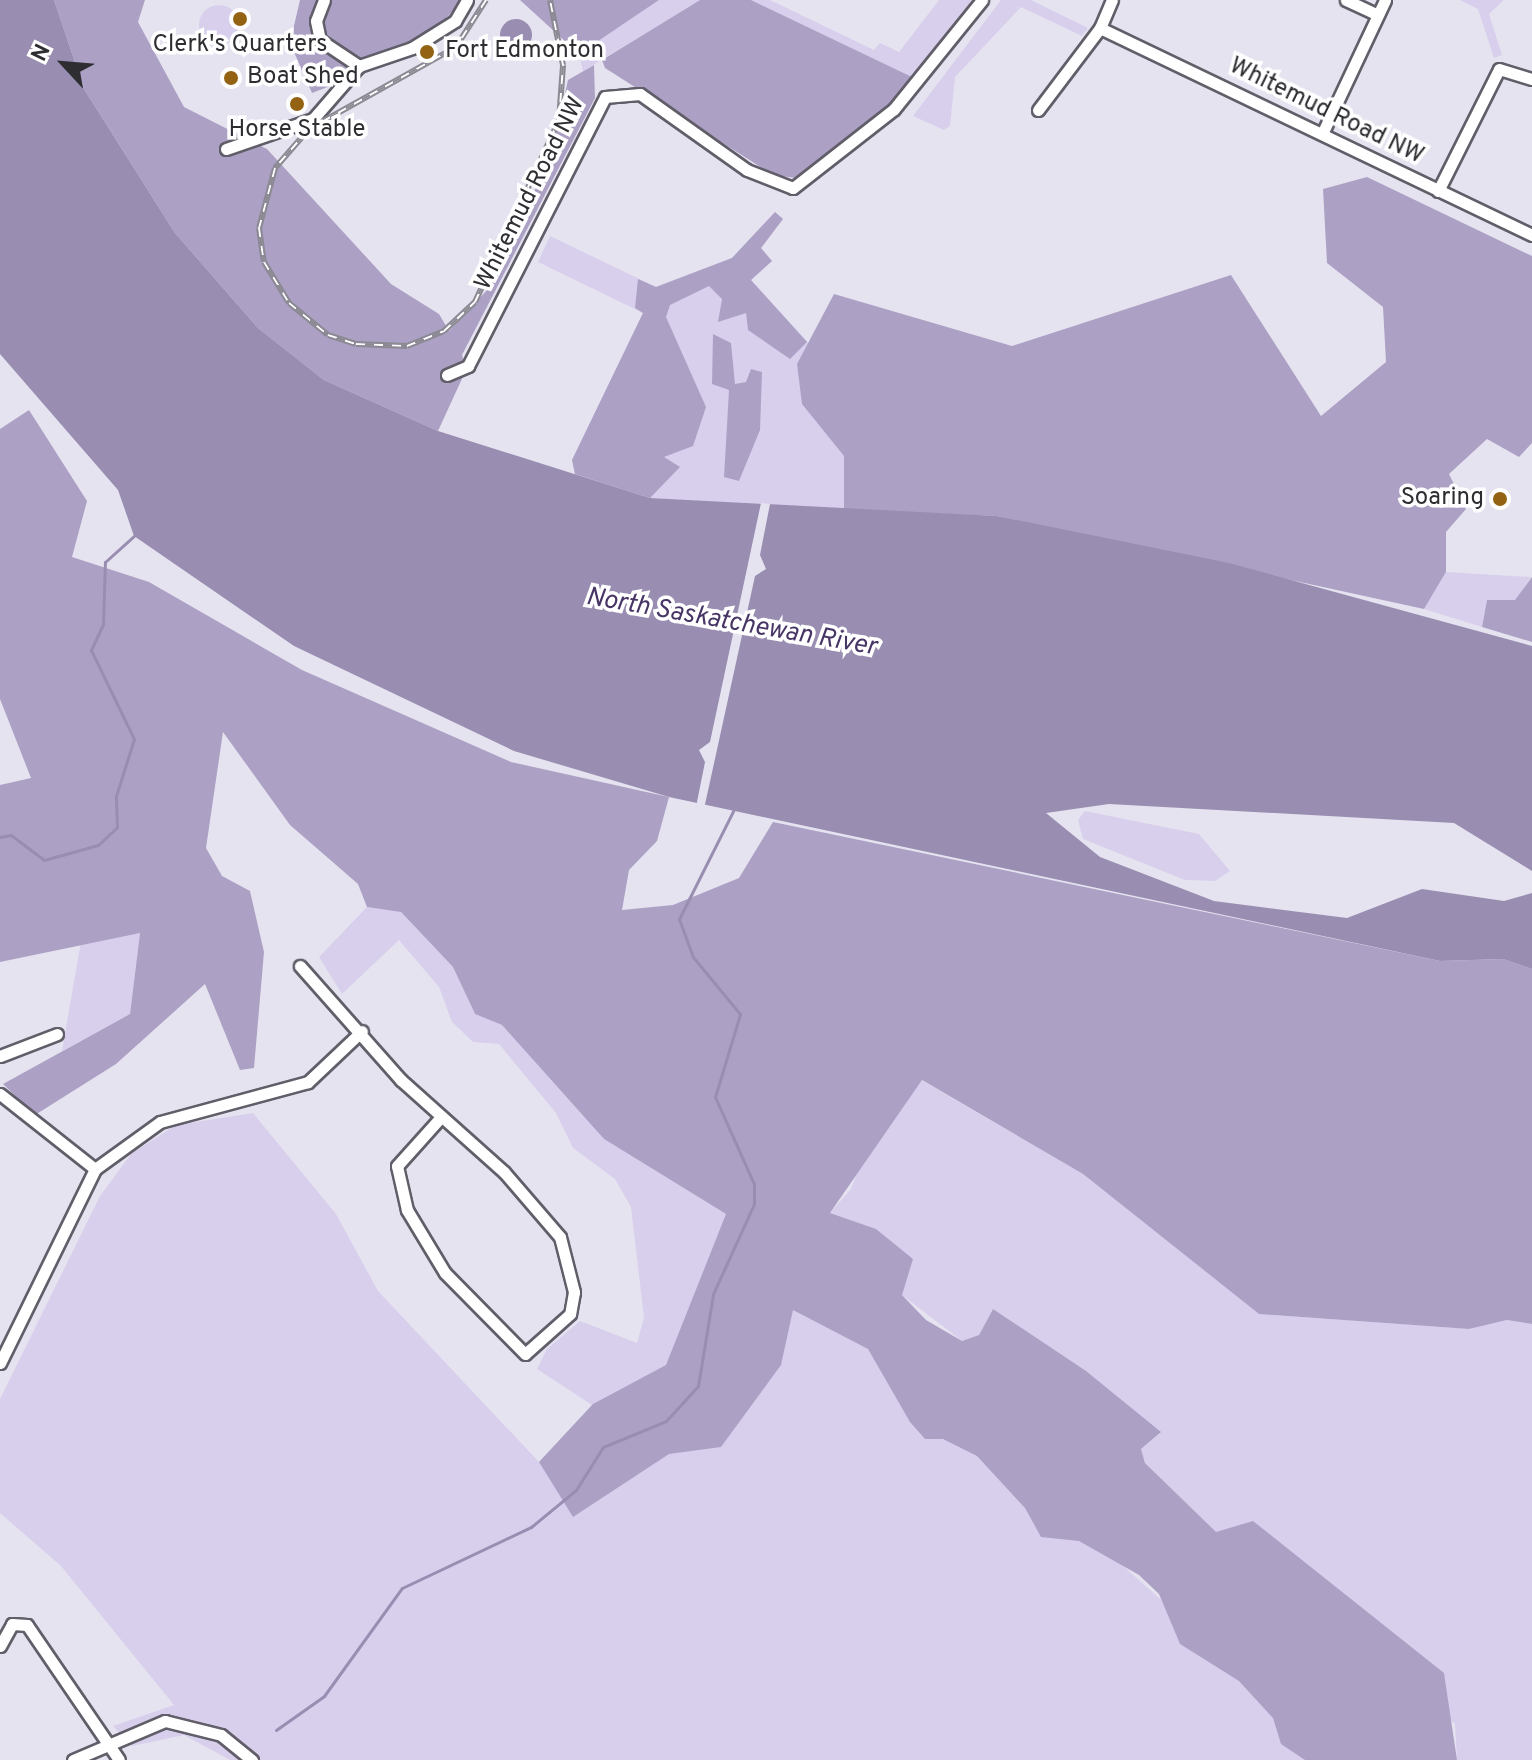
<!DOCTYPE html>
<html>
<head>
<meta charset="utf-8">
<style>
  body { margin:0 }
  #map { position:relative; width:1532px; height:1760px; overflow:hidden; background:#e6e3f0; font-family:Overpass,sans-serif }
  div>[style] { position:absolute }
  .green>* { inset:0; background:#d8cfed }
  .round { border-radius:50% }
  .forest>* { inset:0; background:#aca1c5 }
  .water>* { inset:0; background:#998eb2 }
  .pier>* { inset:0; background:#e6e3f0 }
  .stream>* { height:3px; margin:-1.5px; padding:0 1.5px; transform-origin:1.5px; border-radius:1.5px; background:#998eb2 }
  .roads { filter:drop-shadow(2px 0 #615e69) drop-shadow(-2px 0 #615e69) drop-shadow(0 2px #615e69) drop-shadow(0 -2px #615e69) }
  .minor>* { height:11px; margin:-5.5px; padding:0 5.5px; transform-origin:5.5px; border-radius:5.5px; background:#fff }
  .rail>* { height:6px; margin-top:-3px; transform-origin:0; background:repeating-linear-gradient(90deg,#fff 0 9px,#8b8992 0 18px); box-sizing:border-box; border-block:2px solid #8b8992 }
  .dots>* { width:22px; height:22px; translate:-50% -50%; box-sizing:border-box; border:4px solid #fff; border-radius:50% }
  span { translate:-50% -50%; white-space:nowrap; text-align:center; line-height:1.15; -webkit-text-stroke:7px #fff; paint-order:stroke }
  .poi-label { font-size:24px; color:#2e2d32 }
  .left { translate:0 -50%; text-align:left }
  .right { translate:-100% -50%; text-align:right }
  .street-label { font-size:24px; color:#2e2d32 }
  .water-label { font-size:26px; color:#473566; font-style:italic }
  .north { position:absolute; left:24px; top:24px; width:80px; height:80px; -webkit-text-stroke:6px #fff; paint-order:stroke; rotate:296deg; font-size:22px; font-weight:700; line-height:32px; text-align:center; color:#2e2d32 }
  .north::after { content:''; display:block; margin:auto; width:28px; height:36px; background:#2e2d32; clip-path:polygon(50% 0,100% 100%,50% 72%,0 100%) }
</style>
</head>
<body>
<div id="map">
  <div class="green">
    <div style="clip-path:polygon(659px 0,700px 0,583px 71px,579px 54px)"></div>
    <div style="clip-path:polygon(751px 0,770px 0,874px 50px,880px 43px,899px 52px,939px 0,972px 0,912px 77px)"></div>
    <div style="clip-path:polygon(1001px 0,1031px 0,1088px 28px,1082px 36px,1021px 7px,955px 77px,950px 126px,944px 130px,913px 116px)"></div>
    <div style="clip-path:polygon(1460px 0,1504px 0,1489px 14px,1502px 55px,1494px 58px,1478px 9px)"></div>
    <div class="round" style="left:199px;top:5px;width:40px;height:40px"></div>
    <div style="clip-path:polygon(775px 212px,783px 219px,761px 248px,772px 261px,751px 280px,849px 387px,844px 510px,650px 498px,575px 474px,572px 460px,643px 313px,538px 262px,550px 236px,656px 287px,732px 258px)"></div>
    <div style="clip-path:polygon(1446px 572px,1531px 577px,1515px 601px,1487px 600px,1482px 627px,1424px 609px)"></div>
    <div style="clip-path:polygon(1085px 811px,1199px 834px,1230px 871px,1215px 881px,1185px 880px,1083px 839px,1078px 820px)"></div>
    <div style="clip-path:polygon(367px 907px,400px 911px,453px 967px,475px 1014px,502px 1025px,604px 1139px,726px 1214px,1342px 1760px,230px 1760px,184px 1735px,132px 1746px,113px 1726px,174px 1705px,61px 1566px,0 1513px,0 1399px,100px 1196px,131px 1154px,176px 1125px,253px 1113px,336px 1214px,378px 1291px,539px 1462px,592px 1405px,537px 1369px,547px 1349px,580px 1321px,637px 1343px,644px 1318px,631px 1207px,615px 1179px,573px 1148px,556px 1113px,499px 1044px,473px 1042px,452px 1022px,439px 987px,399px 940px,342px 994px,319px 957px)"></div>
    <div style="clip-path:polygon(140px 933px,130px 1014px,62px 1051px,81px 941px)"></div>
    <div style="clip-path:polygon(921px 1080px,1083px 1174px,1259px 1314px,1469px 1329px,1507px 1320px,1532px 1324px,1532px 1760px,1457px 1760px,1455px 1724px,1216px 1533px,1145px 1463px,1141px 1449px,1160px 1433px,993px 1309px,979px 1335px,962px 1341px,902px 1295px,829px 1214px,851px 1189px,864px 1154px)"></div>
  </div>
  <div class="forest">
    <div style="clip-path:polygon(54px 0,145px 0,138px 22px,184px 107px,267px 149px,391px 284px,439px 314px,449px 331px,488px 289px,551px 156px,568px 80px,594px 65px,595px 98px,462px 355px,466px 370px,438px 431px,324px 380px,258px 328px,175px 233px,84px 89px)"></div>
    <div style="clip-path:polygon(300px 0,464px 0,410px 55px,312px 93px,290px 43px)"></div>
    <div style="clip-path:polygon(520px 0,659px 0,579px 54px)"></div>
    <div style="clip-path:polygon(700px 0,751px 0,912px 77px,892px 104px,819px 165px,796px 178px,773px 175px,605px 68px,602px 60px)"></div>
    <div style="clip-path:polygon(1367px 177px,1532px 256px,1532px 443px,1519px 457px,1487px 439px,1449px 474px,1466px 509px,1446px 532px,1446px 572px,1424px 609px,997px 516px,844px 510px,844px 456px,802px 404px,797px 364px,834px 294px,1012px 346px,1231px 275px,1321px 416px,1386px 362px,1383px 307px,1327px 263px,1323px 189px)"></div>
    <div style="clip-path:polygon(775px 212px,783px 219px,761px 248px,772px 261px,751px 280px,807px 342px,790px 359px,748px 330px,746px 313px,718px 322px,722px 299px,709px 286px,670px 305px,666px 317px,706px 407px,693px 446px,664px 457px,680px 467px,650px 498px,575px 474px,572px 460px,643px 313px,635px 308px,638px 279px,656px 287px,732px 258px)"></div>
    <div style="clip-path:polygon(713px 334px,731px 343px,735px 384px,746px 382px,751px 369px,762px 372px,760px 430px,739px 481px,724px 477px,729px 390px,712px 384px)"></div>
    <div style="clip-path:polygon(29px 410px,87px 501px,72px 557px,149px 582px,302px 670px,511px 762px,669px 797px,657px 841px,629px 870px,622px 910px,673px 905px,739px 878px,773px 822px,1440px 961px,1503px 959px,1532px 969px,1532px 1324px,1507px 1320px,1469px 1329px,1259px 1314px,1083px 1174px,922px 1080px,830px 1213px,876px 1229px,913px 1259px,902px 1295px,926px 1320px,962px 1341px,979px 1335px,993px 1309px,1086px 1371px,1161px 1432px,1141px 1449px,1145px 1463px,1216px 1532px,1253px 1521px,1444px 1673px,1457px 1760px,1305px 1760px,1281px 1744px,1273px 1718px,1239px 1681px,1180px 1644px,1159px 1594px,1139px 1575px,1079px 1541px,1041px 1537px,1025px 1508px,977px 1456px,943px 1439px,925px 1439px,910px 1422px,868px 1349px,793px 1310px,781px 1365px,721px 1447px,669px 1454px,573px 1517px,539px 1462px,593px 1404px,666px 1365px,726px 1214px,604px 1139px,502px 1025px,475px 1014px,453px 967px,401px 912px,367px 907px,358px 884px,290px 825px,223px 732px,206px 848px,222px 876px,250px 891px,264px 952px,254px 1068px,240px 1070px,205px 984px,116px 1064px,35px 1115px,3px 1084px,130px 1014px,140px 933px,0 962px,0 785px,31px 778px,0 699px,0 429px)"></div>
    <div style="clip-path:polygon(1532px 577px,1532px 642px,1482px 627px,1487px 600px,1515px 600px)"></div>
  </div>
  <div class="water">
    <div style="clip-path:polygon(0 0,54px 0,84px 89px,175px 233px,258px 328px,324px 380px,438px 431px,650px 498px,997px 516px,1229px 563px,1532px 646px,1532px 871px,1454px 823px,1109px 804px,1046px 813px,1100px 857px,1214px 901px,1347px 918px,1422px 889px,1504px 901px,1532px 893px,1532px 969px,1503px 959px,1440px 961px,669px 797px,514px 751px,294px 646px,134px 536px,118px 490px,0 354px)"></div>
    <div class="round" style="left:500px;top:19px;width:32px;height:32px"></div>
  </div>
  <div class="pier">
    <div style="clip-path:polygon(761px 503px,770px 504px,760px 555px,766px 569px,755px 576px,704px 809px,696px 807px,705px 762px,699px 750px,710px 742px)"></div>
  </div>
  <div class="stream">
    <div style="left:0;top:837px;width:11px;rotate:-10deg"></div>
    <div style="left:11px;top:835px;width:41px;rotate:37.1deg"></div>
    <div style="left:44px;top:860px;width:56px;rotate:-15.5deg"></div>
    <div style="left:98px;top:845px;width:26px;rotate:-43deg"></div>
    <div style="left:117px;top:827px;width:31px;rotate:-92deg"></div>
    <div style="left:116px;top:796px;width:60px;rotate:-72.5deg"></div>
    <div style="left:134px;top:739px;width:99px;rotate:-115.8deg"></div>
    <div style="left:91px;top:650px;width:29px;rotate:-65deg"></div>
    <div style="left:103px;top:624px;width:62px;rotate:-88.2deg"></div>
    <div style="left:105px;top:562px;width:39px;rotate:-42deg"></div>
    <div style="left:276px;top:1730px;width:59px;rotate:-35.3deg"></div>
    <div style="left:324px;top:1696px;width:133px;rotate:-54.2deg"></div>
    <div style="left:402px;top:1588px;width:143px;rotate:-25.3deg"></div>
    <div style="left:531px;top:1527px;width:58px;rotate:-39.4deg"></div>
    <div style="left:576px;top:1490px;width:51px;rotate:-57.9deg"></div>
    <div style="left:603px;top:1447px;width:68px;rotate:-22.4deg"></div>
    <div style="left:666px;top:1421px;width:47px;rotate:-47.6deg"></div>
    <div style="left:698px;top:1386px;width:93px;rotate:-80.7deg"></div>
    <div style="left:713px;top:1294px;width:99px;rotate:-65.5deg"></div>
    <div style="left:754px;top:1204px;width:20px;rotate:-90deg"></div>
    <div style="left:754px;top:1184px;width:95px;rotate:-114.1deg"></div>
    <div style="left:715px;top:1097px;width:87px;rotate:-73.2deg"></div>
    <div style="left:740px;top:1014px;width:74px;rotate:-129.5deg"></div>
    <div style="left:693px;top:957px;width:40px;rotate:-110.2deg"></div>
    <div style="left:679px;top:919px;width:121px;rotate:-63.4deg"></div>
  </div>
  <div class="roads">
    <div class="minor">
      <div style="left:324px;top:0;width:22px;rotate:111deg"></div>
      <div style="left:316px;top:21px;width:19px;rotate:78deg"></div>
      <div style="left:320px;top:40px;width:47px;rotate:33.7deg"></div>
      <div style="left:1346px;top:0;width:35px;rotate:25deg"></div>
      <div style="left:1100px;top:28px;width:479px;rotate:25.6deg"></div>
      <div style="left:1038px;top:110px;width:103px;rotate:-52.9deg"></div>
      <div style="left:1100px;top:28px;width:30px;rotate:-67deg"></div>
      <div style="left:1322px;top:134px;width:148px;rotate:-64.8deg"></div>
      <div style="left:226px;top:149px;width:92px;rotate:-19deg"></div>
      <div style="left:313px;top:119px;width:70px;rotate:-49deg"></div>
      <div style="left:359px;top:66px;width:56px;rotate:-18.8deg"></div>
      <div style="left:412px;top:48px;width:51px;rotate:-32.1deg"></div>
      <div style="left:455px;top:21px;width:24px;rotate:-60deg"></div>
      <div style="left:1438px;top:191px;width:136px;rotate:-63.4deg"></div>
      <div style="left:1499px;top:69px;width:34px;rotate:17deg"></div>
      <div style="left:447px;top:375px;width:23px;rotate:-23deg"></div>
      <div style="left:468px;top:366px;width:302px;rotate:-63deg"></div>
      <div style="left:605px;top:97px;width:35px;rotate:-5deg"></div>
      <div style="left:640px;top:94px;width:131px;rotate:35.4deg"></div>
      <div style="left:747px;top:170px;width:49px;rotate:21.4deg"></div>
      <div style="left:793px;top:188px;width:128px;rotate:-38deg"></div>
      <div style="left:894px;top:109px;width:140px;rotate:-51.1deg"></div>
      <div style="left:300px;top:966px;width:152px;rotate:48.5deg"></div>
      <div style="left:401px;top:1080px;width:138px;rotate:41.8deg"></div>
      <div style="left:504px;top:1172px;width:86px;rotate:49.3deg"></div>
      <div style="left:560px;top:1237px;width:57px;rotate:75.7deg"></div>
      <div style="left:574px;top:1292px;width:22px;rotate:100deg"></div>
      <div style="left:570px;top:1314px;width:60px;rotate:138.4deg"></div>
      <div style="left:525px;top:1354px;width:114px;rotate:-134.6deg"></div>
      <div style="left:445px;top:1273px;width:74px;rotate:-121.1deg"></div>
      <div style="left:407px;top:1210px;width:45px;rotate:-102.8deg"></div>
      <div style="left:397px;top:1166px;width:66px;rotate:-48.1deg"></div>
      <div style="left:0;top:1056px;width:61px;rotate:-21.1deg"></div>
      <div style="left:0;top:1094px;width:121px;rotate:38.3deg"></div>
      <div style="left:0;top:1363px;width:216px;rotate:-63.9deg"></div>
      <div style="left:95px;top:1169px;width:80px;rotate:-35.9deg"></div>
      <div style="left:160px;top:1122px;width:153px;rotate:-15.1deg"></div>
      <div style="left:308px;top:1082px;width:74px;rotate:-43.4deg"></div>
      <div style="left:0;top:1646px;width:25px;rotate:-61deg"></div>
      <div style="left:12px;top:1624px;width:15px;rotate:4deg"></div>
      <div style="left:27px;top:1625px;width:163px;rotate:55.7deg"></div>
      <div style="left:73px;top:1760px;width:100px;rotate:-23deg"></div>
      <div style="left:165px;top:1721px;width:58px;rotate:14deg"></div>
      <div style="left:221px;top:1735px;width:40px;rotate:39deg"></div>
    </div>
  </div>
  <div class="rail">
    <div style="left:486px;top:0;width:56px;rotate:122.6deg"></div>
    <div style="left:456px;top:47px;width:168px;rotate:150.8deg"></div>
    <div style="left:309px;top:129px;width:52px;rotate:131.1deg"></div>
    <div style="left:275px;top:168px;width:62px;rotate:104.9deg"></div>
    <div style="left:259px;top:228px;width:34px;rotate:82deg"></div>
    <div style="left:264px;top:262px;width:48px;rotate:58.6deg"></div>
    <div style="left:289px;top:303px;width:50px;rotate:39.4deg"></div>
    <div style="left:328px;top:335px;width:29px;rotate:18deg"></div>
    <div style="left:356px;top:344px;width:51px;rotate:2.2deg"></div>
    <div style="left:407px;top:346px;width:40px;rotate:-22deg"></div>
    <div style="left:444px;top:331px;width:42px;rotate:-43.1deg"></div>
    <div style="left:475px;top:302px;width:200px;rotate:-65.2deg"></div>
    <div style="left:559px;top:120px;width:55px;rotate:-85.8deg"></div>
    <div style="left:563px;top:65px;width:66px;rotate:-101.3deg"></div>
  </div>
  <div class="dots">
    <div style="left:240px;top:19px;background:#936212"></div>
    <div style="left:427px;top:52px;background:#936212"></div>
    <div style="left:231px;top:78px;background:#936212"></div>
    <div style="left:297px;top:104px;background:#936212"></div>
    <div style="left:1500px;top:499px;background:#936212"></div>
  </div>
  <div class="poi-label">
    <span style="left:240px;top:46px">Clerk's Quarters</span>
    <span class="left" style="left:445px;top:52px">Fort Edmonton</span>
    <span class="left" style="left:247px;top:78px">Boat Shed</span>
    <span style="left:297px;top:131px">Horse Stable</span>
    <span class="right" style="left:1484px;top:499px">Soaring</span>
  </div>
  <div class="street-label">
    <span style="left:1326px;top:112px;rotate:26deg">Whitemud Road NW</span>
    <span style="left:531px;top:194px;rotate:-63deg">Whitemud Road NW</span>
  </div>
  <div class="water-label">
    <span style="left:731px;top:623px;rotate:10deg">North Saskatchewan River</span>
  </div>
  <div class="north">N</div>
</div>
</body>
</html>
